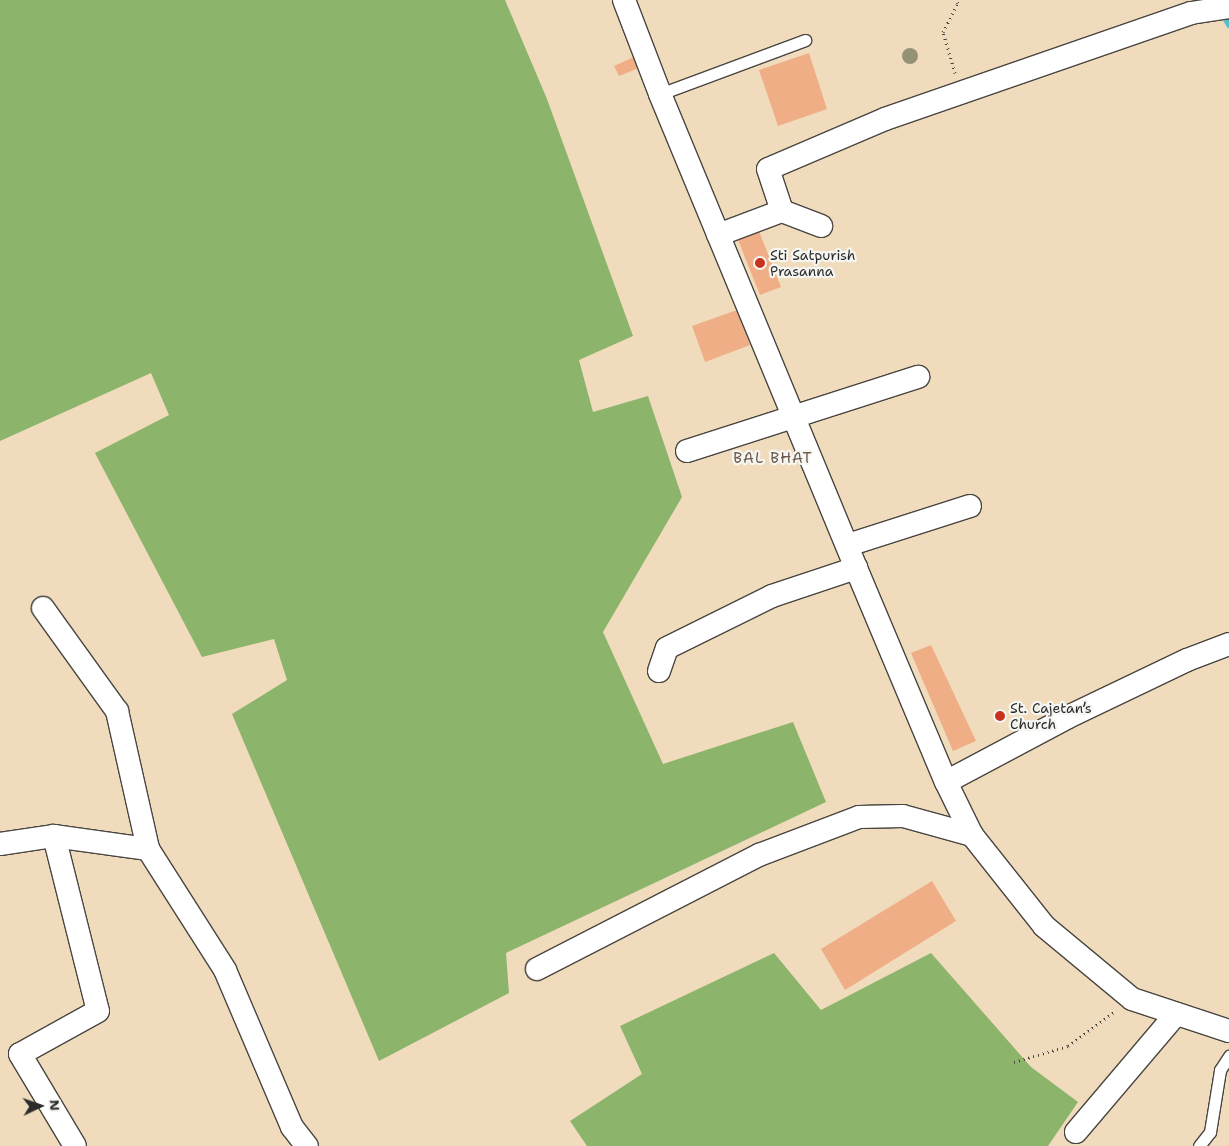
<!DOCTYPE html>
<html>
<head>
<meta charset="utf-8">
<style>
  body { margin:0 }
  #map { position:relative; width:1229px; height:1146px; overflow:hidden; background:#f0dcbc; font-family:"Shantell Sans",sans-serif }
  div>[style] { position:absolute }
  .forest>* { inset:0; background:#8cb46b }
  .stream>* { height:7px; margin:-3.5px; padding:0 3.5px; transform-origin:3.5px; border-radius:3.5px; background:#53c0cc }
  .building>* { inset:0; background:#efae85 }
  .path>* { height:3px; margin-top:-1.5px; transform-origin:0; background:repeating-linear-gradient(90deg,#494641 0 1px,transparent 0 5px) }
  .roads { filter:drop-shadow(1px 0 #494641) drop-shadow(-1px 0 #494641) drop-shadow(0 1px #494641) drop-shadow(0 -1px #494641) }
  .lane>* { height:11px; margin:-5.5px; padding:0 5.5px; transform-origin:5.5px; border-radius:5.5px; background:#fff }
  .street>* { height:22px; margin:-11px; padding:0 11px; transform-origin:11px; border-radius:11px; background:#fff }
  .trees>* { width:16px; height:16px; margin:-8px; border-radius:50%; background:#969277 }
  .dots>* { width:14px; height:14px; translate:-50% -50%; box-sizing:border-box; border:2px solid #f6f6f2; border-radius:50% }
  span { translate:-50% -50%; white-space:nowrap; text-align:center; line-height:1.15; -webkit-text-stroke:4.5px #f6f6f2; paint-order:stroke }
  .poi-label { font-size:14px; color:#2b2b2b }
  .left { translate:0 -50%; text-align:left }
  .neighbourhood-label { font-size:15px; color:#70594a; letter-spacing:1px }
  .north { position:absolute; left:15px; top:1081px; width:50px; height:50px; -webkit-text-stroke:4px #f6f6f2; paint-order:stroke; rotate:87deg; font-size:14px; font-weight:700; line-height:20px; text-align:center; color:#2b2b2b }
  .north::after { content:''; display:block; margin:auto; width:18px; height:22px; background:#2b2b2b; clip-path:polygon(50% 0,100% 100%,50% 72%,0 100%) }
</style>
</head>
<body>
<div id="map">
  <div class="forest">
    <div style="clip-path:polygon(0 0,505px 0,547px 99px,633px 336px,579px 360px,593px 412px,648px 396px,682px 497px,603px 632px,663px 764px,793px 722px,826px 802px,506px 953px,509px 993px,379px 1061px,232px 714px,287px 680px,274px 639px,202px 657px,95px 453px,169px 415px,151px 373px,0 441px)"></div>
    <div style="clip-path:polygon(774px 953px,821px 1010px,931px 953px,1031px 1067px,1078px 1102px,1048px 1146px,587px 1146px,570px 1121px,642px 1074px,620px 1026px)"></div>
  </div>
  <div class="stream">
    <div style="left:1222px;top:12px;width:14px;rotate:60deg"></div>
  </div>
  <div class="building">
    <div style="clip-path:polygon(809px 53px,827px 109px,778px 126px,759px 70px)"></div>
    <div style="clip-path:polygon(634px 57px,639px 68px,619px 76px,614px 66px)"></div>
    <div style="clip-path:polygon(759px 231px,781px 287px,760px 295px,738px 240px)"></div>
    <div style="clip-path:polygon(737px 310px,750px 345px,705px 362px,692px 326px)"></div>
    <div style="clip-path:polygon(931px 645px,976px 741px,953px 751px,911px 653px)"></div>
    <div style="clip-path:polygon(932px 881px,956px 921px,845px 990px,821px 949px)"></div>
  </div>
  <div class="path">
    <div style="left:955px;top:73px;width:43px;rotate:-106.3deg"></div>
    <div style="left:943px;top:32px;width:33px;rotate:-63deg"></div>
    <div style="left:958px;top:3px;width:4px;rotate:-124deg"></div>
    <div style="left:1014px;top:1062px;width:56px;rotate:-16.5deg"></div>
    <div style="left:1068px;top:1046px;width:57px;rotate:-36.5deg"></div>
  </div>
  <div class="roads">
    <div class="lane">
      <div style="left:660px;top:94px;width:155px;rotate:-20.4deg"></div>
      <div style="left:1199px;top:1146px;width:18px;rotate:-52deg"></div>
      <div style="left:1210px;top:1132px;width:63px;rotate:-80.8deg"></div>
      <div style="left:1220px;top:1070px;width:17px;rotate:-57deg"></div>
    </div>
    <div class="street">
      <div style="left:624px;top:0;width:101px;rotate:69deg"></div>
      <div style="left:660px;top:94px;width:513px;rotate:67.53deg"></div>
      <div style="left:856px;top:568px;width:232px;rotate:67.2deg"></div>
      <div style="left:946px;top:782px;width:59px;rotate:63.9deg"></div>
      <div style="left:972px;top:835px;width:116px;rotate:51.6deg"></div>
      <div style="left:1044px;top:926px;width:114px;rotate:39.7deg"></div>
      <div style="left:1132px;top:999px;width:102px;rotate:18.3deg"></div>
      <div style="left:782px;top:211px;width:42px;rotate:21deg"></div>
      <div style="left:718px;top:235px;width:68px;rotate:-20.6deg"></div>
      <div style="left:782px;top:211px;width:44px;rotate:-108.4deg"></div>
      <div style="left:768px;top:169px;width:127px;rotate:-23.1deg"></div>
      <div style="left:885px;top:119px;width:324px;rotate:-19.1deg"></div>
      <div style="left:1191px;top:13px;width:38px;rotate:-9deg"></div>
      <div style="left:687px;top:451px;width:243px;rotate:-17.8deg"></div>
      <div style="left:848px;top:545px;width:128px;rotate:-17.7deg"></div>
      <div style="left:43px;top:608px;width:127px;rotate:54.3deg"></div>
      <div style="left:117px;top:711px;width:141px;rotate:77.3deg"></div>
      <div style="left:659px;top:671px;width:24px;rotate:-71deg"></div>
      <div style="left:667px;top:648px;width:117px;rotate:-26.3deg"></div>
      <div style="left:772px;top:596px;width:89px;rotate:-18.4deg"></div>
      <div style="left:946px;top:782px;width:138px;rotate:-28deg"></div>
      <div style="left:1068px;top:717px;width:132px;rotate:-25.6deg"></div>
      <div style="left:1187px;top:660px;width:45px;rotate:-20.9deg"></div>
      <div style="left:54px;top:836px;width:180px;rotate:75.9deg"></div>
      <div style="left:98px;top:1011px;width:89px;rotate:151.1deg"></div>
      <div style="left:20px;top:1054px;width:107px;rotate:59.1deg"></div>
      <div style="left:0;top:844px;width:55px;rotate:-8.4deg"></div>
      <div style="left:54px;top:836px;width:95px;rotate:7.9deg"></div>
      <div style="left:148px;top:849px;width:143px;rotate:57.5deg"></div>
      <div style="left:225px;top:970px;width:171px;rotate:66.9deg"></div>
      <div style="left:292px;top:1127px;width:24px;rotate:52deg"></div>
      <div style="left:537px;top:969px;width:250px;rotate:-27.2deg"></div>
      <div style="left:759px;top:855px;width:107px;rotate:-20.8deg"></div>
      <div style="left:859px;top:817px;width:44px;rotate:-1.3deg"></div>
      <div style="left:903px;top:816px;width:72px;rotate:15.4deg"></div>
      <div style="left:1076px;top:1132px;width:155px;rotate:-49.7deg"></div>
    </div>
  </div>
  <div class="trees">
    <div style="left:910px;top:56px"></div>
  </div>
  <div class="dots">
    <div style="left:760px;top:263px;background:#c8321e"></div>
    <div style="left:1000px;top:716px;background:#c8321e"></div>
  </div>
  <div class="poi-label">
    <span class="left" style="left:770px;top:263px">Sti Satpurish<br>Prasanna</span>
    <span class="left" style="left:1010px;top:716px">St. Cajetan’s<br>Church</span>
  </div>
  <div class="neighbourhood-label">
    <span style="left:773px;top:459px">BAL BHAT</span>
  </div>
  <div class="north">N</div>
</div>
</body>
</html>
